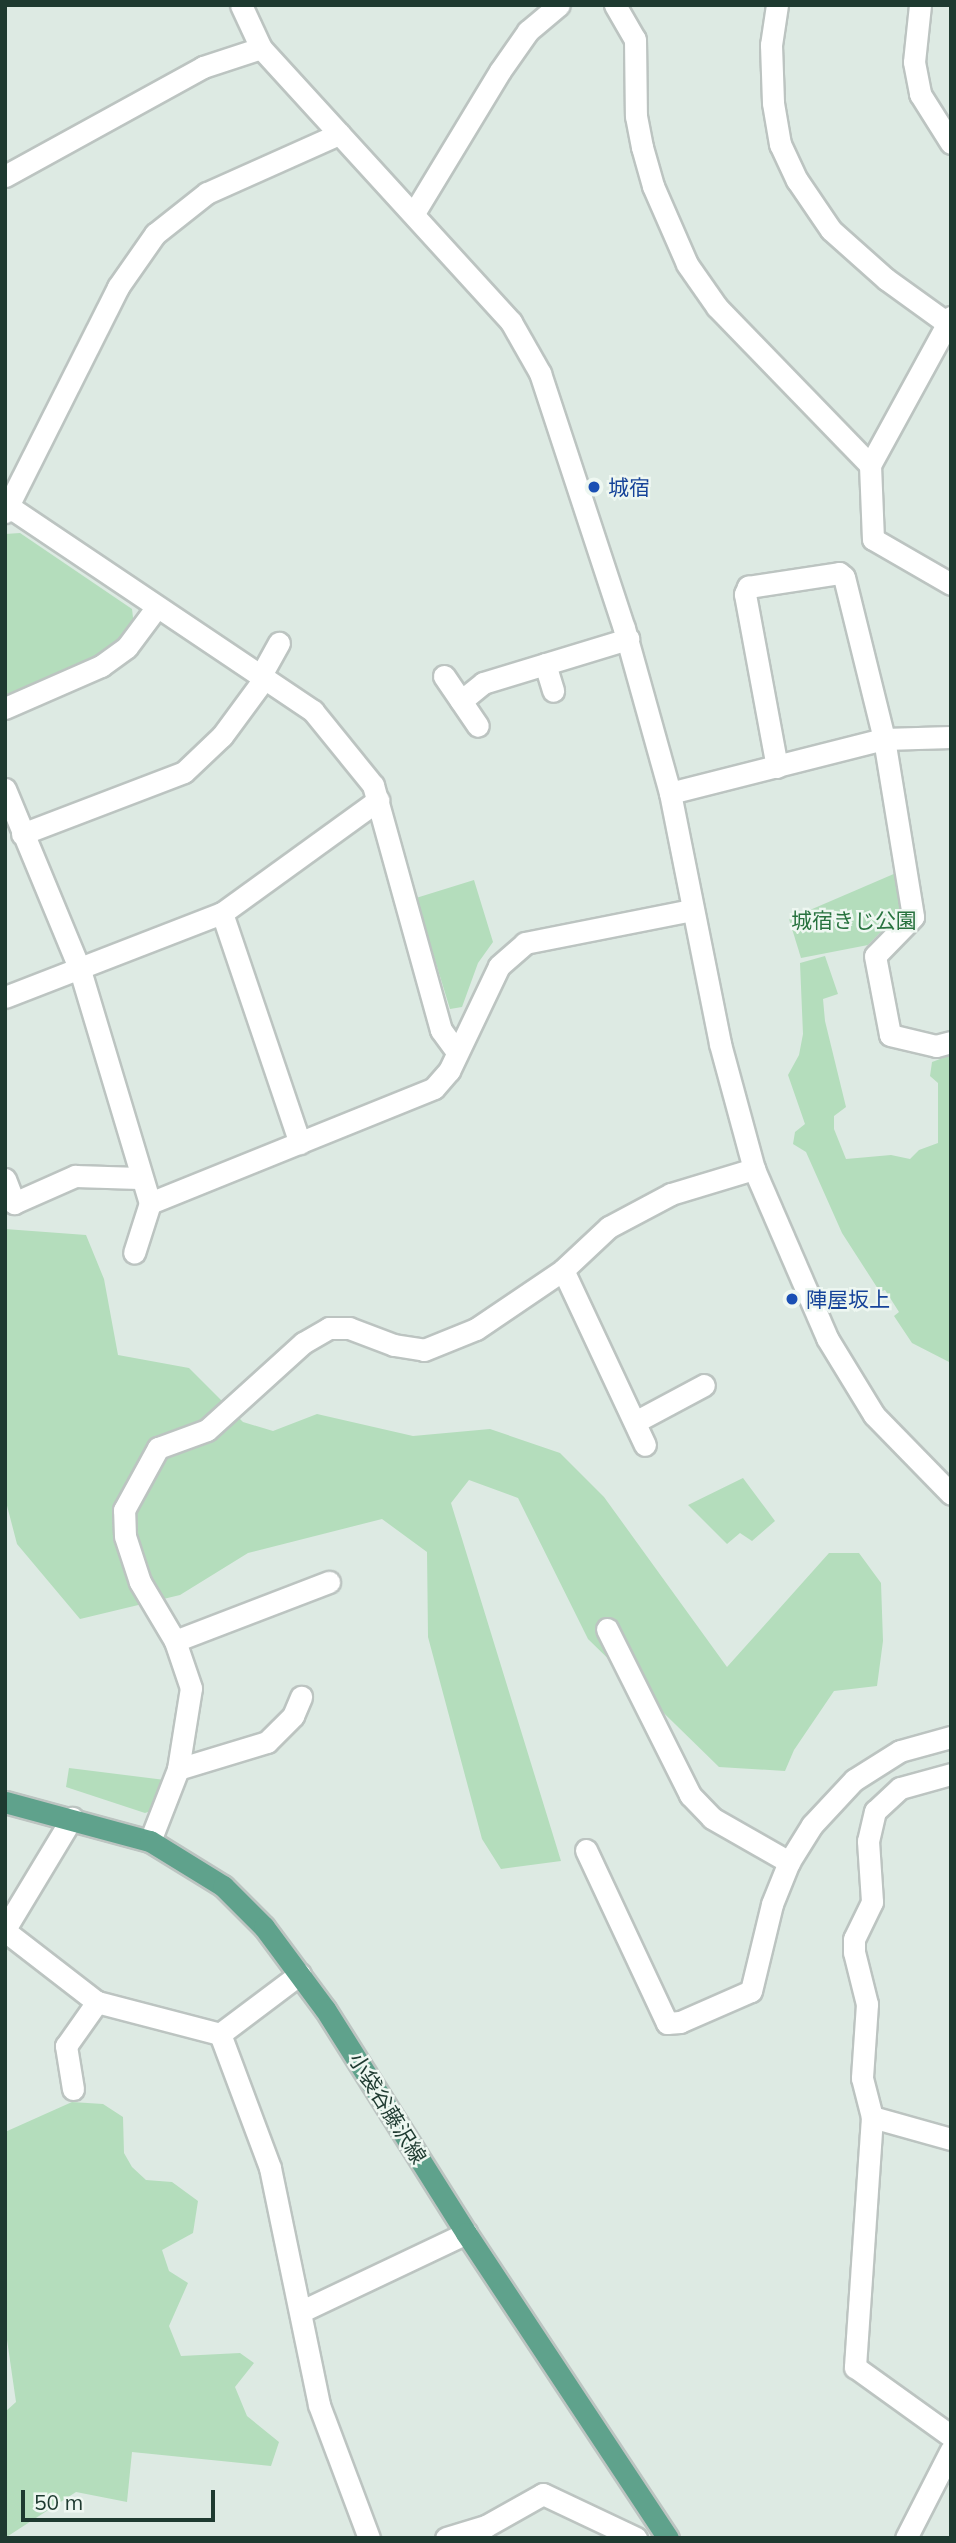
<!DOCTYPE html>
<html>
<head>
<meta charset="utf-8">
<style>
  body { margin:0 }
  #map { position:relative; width:956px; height:2543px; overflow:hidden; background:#ddeae3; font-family:Mulish,"Noto Sans JP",sans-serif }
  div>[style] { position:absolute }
  .green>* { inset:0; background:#b4ddbc }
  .roads { filter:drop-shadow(2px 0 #bcc4c1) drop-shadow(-2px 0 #bcc4c1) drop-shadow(0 2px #bcc4c1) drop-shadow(0 -2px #bcc4c1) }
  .minor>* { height:21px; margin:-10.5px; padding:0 10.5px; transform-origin:10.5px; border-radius:10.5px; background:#fff }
  .major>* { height:21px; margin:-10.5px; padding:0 10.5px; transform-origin:10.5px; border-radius:10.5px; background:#5fa28c }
  .dots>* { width:19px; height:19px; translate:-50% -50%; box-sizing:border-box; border:4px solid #eef7f1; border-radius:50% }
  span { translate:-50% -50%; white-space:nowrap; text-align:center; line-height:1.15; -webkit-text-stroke:5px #eef7f1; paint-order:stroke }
  .transit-label { font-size:21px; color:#164399 }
  .left { translate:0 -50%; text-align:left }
  .park-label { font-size:21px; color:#27723e }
  .street-label { font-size:21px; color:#1e3a30 }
  .frame { position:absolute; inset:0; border:7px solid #1e3a30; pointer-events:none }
  .scale { position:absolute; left:21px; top:2490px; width:194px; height:32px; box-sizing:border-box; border:4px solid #1e3a30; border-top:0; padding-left:9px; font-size:21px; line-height:24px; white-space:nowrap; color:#1e3a30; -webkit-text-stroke:5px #eef7f1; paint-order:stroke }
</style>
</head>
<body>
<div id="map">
  <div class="green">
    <div style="clip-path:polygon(20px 533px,132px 609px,134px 626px,119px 643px,93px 659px,5px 696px,5px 534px)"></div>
    <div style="clip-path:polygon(896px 873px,902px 901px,899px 913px,868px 945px,801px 958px,789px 919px)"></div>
    <div style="clip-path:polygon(474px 880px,493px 942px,478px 963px,462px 1007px,450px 1009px,416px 898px)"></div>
    <div style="clip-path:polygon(825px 956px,838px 994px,823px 999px,825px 1021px,846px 1107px,834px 1116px,834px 1129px,846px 1159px,891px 1155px,910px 1159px,919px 1150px,938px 1143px,938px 1083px,930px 1076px,932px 1062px,951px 1055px,951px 1363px,912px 1343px,894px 1316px,899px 1312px,885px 1290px,880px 1292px,842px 1233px,806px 1152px,793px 1144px,795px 1132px,805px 1124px,788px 1075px,799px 1055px,803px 1034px,800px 963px)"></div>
    <div style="clip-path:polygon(5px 1229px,86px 1235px,104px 1279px,118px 1355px,189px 1368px,243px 1422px,273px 1431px,317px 1414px,413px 1436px,490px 1429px,560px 1453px,604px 1497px,727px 1667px,829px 1553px,859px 1553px,881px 1583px,883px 1641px,877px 1686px,834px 1691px,794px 1750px,785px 1771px,719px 1767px,588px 1639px,518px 1498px,469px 1480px,451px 1503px,561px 1861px,501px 1869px,482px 1839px,428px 1637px,427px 1552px,382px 1519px,248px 1553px,180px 1595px,80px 1619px,17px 1544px,5px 1498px)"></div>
    <div style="clip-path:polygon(743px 1478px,775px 1521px,752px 1541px,740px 1533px,727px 1544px,688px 1505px)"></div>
    <div style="clip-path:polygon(69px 1768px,165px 1780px,154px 1810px,145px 1813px,66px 1787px)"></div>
    <div style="clip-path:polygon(72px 2102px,103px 2104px,123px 2117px,124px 2153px,132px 2167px,146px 2180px,172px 2182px,198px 2201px,193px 2233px,162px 2250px,169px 2271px,188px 2283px,169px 2326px,181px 2356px,240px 2353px,254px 2363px,235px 2387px,247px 2416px,279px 2442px,271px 2466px,132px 2452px,127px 2502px,76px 2492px,5px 2538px,5px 2412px,16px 2402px,5px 2326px,5px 2132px)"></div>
  </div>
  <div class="roads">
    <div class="minor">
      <div style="left:241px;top:5px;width:47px;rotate:65.1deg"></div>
      <div style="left:261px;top:48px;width:371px;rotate:47.6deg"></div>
      <div style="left:511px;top:322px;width:59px;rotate:60.4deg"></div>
      <div style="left:540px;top:373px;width:268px;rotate:71.8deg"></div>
      <div style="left:624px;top:628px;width:171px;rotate:74.4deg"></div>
      <div style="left:670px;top:793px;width:256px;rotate:78.7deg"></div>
      <div style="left:720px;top:1044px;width:130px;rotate:74.8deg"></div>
      <div style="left:754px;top:1169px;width:184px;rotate:66.6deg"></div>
      <div style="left:827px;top:1338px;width:90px;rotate:58.6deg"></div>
      <div style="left:874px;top:1415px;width:110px;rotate:45.7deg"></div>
      <div style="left:615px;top:5px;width:39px;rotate:60deg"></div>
      <div style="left:635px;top:39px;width:77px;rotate:89.3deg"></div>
      <div style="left:636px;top:116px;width:32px;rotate:79deg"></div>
      <div style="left:642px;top:147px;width:41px;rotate:74.2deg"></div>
      <div style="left:653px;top:186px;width:85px;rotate:66.4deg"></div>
      <div style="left:687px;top:264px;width:52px;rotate:55.1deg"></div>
      <div style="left:717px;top:307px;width:220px;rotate:45.9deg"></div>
      <div style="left:870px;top:465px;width:74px;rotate:87.7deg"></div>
      <div style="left:873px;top:539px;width:90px;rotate:30deg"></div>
      <div style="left:777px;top:5px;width:40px;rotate:98.5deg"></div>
      <div style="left:771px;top:45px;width:58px;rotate:88deg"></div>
      <div style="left:773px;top:103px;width:42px;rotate:80.3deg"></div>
      <div style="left:780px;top:144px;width:40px;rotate:65deg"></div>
      <div style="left:797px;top:180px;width:60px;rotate:55.8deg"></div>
      <div style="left:831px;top:230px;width:74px;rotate:41.7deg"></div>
      <div style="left:886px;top:279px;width:75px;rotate:35.8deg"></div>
      <div style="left:920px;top:5px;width:57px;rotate:96deg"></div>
      <div style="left:914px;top:62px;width:33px;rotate:79deg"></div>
      <div style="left:920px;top:94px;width:58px;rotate:57.7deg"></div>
      <div style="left:5px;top:176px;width:226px;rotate:-28.8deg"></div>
      <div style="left:203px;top:67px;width:61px;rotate:-18.1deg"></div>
      <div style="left:414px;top:213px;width:166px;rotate:-58.8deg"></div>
      <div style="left:500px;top:71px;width:49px;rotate:-55deg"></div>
      <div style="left:528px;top:31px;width:40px;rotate:-40deg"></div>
      <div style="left:870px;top:465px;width:169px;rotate:-61.3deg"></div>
      <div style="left:11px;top:508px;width:364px;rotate:33.9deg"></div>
      <div style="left:313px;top:711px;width:95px;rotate:51deg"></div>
      <div style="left:373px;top:785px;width:254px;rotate:74.5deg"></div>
      <div style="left:441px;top:1030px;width:24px;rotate:54deg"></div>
      <div style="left:5px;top:512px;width:252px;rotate:-63.3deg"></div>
      <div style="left:118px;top:287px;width:65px;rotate:-55.1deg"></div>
      <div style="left:155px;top:234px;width:66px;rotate:-38.3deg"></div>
      <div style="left:207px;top:193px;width:145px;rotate:-24.1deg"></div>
      <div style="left:545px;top:664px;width:28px;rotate:73deg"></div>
      <div style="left:444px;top:676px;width:60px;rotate:55.8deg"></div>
      <div style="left:260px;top:677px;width:39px;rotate:-61deg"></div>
      <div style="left:461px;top:701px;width:28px;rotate:-39deg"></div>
      <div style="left:483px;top:683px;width:152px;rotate:-16.9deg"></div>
      <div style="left:5px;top:708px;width:105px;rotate:-23.6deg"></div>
      <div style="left:101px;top:666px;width:32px;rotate:-36deg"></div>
      <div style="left:127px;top:647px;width:49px;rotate:-53.4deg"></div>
      <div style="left:777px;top:767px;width:176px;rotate:-100.5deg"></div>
      <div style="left:745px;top:594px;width:8px;rotate:-67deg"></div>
      <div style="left:748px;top:587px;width:92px;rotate:-8.7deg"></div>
      <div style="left:839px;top:573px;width:6px;rotate:39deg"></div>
      <div style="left:844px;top:577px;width:167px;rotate:76.1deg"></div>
      <div style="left:884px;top:739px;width:67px;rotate:-1.7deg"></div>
      <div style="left:5px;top:789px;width:196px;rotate:67.5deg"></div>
      <div style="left:80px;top:970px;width:243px;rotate:73.3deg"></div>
      <div style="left:150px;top:1203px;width:52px;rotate:107.7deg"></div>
      <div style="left:670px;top:793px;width:221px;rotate:-14.2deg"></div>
      <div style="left:884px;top:739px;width:180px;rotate:80.7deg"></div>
      <div style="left:913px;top:917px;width:54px;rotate:134.3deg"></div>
      <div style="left:875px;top:956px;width:80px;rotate:79.2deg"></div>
      <div style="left:890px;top:1035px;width:47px;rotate:13.4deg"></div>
      <div style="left:936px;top:1046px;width:16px;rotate:-15deg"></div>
      <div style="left:22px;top:834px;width:173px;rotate:-20.9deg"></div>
      <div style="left:184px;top:772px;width:52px;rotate:-43.5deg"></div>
      <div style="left:222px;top:736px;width:71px;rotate:-53.6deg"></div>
      <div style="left:222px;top:913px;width:243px;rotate:71.3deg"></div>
      <div style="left:5px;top:997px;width:233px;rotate:-21.2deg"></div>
      <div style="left:222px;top:913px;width:193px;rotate:-35.9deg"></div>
      <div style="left:5px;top:1179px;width:26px;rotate:69deg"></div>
      <div style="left:14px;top:1203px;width:67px;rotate:-23.9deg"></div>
      <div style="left:75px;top:1176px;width:64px;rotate:1.8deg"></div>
      <div style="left:150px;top:1203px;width:306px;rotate:-22deg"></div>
      <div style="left:434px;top:1088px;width:23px;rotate:-49deg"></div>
      <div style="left:449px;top:1071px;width:116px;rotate:-64.5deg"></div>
      <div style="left:499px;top:966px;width:35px;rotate:-41deg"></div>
      <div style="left:525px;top:943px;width:169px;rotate:-11.2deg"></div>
      <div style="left:563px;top:1270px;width:193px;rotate:64.9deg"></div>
      <div style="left:635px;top:1422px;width:78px;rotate:-28.2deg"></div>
      <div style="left:607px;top:1629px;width:186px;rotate:63.4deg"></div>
      <div style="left:690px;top:1795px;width:32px;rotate:46deg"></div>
      <div style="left:712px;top:1818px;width:89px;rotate:29.7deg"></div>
      <div style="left:175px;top:1641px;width:165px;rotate:-21deg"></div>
      <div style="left:178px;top:1769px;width:93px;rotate:-16.9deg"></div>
      <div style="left:267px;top:1742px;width:37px;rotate:-45deg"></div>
      <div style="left:293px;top:1716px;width:21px;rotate:-67deg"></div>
      <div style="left:951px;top:1774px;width:53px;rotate:164.6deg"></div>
      <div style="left:900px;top:1788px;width:34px;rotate:137deg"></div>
      <div style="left:875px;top:1811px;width:31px;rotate:103deg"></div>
      <div style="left:868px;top:1841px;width:61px;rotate:86.2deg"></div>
      <div style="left:872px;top:1902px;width:41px;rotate:115.9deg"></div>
      <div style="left:854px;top:1939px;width:13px;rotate:90deg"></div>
      <div style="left:854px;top:1952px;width:54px;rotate:76deg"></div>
      <div style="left:867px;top:2004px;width:74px;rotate:93.9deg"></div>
      <div style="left:862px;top:2078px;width:40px;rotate:75.6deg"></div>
      <div style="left:872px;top:2117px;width:251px;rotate:93.9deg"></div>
      <div style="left:855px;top:2367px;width:118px;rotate:35.7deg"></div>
      <div style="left:150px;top:1841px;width:77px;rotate:-68.7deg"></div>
      <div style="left:178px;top:1769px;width:82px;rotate:-80.9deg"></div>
      <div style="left:191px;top:1688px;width:50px;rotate:-108.8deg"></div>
      <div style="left:175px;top:1641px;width:69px;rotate:-120.7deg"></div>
      <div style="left:140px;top:1582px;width:48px;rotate:-108.1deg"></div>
      <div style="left:125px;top:1536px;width:26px;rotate:-92deg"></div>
      <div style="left:124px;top:1510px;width:71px;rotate:-61.3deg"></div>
      <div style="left:158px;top:1448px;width:52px;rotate:-20.2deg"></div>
      <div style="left:207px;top:1430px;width:130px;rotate:-42.2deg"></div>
      <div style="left:303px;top:1343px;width:30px;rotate:-30deg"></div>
      <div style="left:329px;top:1328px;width:20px"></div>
      <div style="left:349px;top:1328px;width:48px;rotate:20.7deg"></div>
      <div style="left:394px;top:1345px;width:30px;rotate:9deg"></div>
      <div style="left:424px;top:1350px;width:56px;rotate:-22deg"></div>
      <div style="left:476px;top:1329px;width:105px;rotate:-34.1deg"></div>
      <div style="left:563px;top:1270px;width:63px;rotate:-43.1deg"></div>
      <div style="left:609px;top:1227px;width:70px;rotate:-28deg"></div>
      <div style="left:671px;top:1194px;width:87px;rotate:-16.8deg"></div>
      <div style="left:586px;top:1850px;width:191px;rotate:64.9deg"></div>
      <div style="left:667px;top:2023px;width:13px;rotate:-4deg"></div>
      <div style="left:680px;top:2022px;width:77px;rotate:-23.6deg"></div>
      <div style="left:751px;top:1991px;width:89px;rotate:-76.4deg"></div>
      <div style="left:772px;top:1904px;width:45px;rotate:-68deg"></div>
      <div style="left:789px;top:1862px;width:44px;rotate:-58.1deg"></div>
      <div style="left:812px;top:1825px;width:62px;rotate:-47deg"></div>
      <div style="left:854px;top:1780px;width:54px;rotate:-32.2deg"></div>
      <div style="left:900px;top:1751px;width:53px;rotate:-15.4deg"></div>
      <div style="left:5px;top:1929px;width:130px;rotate:-58.9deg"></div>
      <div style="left:5px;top:1931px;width:116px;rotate:37.7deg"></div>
      <div style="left:97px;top:2002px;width:127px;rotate:14.6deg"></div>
      <div style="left:220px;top:2034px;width:100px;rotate:-36.9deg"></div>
      <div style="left:220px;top:2034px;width:143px;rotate:69.5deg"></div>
      <div style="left:270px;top:2168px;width:242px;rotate:78.3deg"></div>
      <div style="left:319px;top:2405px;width:142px;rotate:69.4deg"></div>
      <div style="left:73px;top:2089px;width:44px;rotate:-99.2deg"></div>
      <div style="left:66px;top:2046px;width:54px;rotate:-54.8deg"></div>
      <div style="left:872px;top:2117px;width:82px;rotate:15.6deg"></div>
      <div style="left:302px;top:2311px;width:182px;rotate:-25.4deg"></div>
      <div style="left:446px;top:2538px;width:42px;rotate:-16.7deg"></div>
      <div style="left:486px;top:2526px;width:65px;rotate:-29.3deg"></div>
      <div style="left:543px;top:2494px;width:103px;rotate:25.3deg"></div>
      <div style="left:906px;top:2538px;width:99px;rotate:-62.9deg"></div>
    </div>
    <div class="major">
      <div style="left:5px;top:1802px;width:150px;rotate:15.1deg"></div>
      <div style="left:150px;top:1841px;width:86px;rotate:31.7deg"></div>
      <div style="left:223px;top:1886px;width:58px;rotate:45deg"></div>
      <div style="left:264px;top:1927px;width:102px;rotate:53.4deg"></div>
      <div style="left:325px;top:2009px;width:265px;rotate:57.8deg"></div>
      <div style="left:466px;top:2233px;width:366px;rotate:56.5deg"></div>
    </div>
  </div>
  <div class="dots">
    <div style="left:594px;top:487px;background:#1a4fb4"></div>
    <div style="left:792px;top:1299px;background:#1a4fb4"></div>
  </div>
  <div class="transit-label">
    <span class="left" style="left:608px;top:487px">城宿</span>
    <span class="left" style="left:806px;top:1299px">陣屋坂上</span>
  </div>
  <div class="park-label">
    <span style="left:854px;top:920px">城宿きじ公園</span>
  </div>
  <div class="street-label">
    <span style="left:388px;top:2108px;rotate:58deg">小袋谷藤沢線</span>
  </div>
  <div class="frame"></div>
  <div class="scale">50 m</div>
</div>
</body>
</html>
